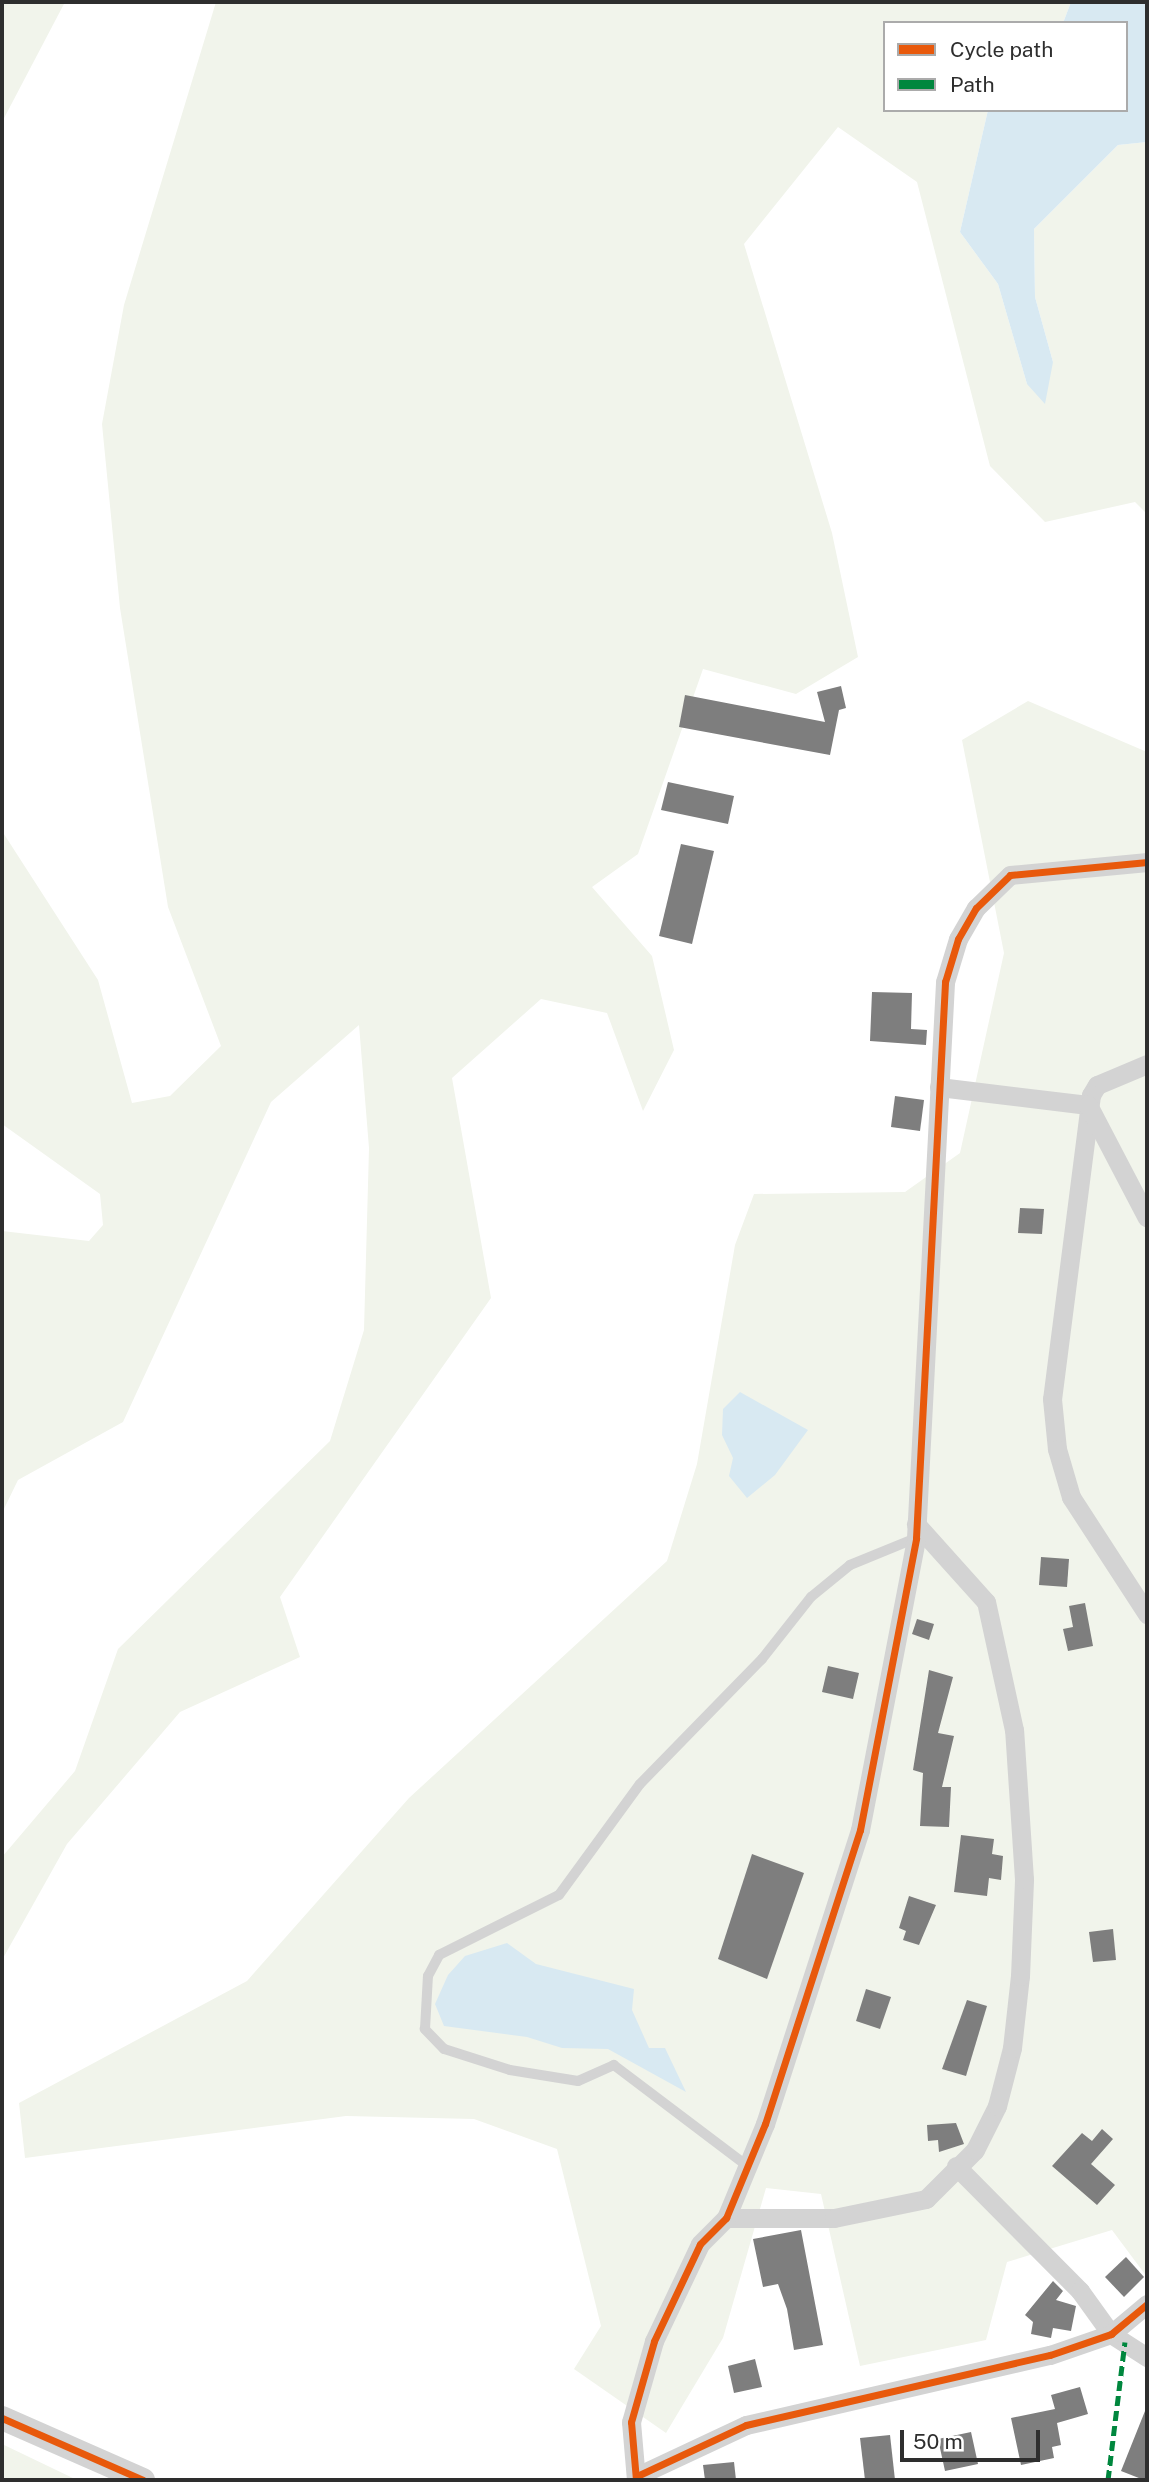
<!DOCTYPE html>
<html>
<head>
<meta charset="utf-8">
<style>
  body { margin:0 }
  #map { position:relative; width:1149px; height:2482px; overflow:hidden; background:#fff; font-family:"Public Sans",sans-serif }
  div>[style] { position:absolute }
  .green>* { inset:0; background:#f1f4eb }
  .water>* { inset:0; background:#d8e9f2 }
  .building>* { inset:0; background:#7e7e7e }
  .service>* { height:10px; margin:-5px; padding:0 5px; transform-origin:5px; border-radius:5px; background:#d3d3d3 }
  .minor>* { height:19px; margin:-9.5px; padding:0 9.5px; transform-origin:9.5px; border-radius:9.5px; background:#d3d3d3 }
  .tertiary>* { height:24px; margin:-12px; padding:0 12px; transform-origin:12px; border-radius:12px; background:#d3d3d3 }
  .quiet>* { height:5px; margin-top:-2.5px; transform-origin:0; background:repeating-linear-gradient(90deg,#00873e 0 10px,transparent 0 15px) }
  .cycleway>* { height:7px; margin:-3.5px; padding:0 3.5px; transform-origin:3.5px; border-radius:3.5px; background:#e8590c }
  span { translate:-50% -50%; white-space:nowrap; text-align:center; line-height:1.15; -webkit-text-stroke:7px #fff; paint-order:stroke }
  .frame { position:absolute; inset:0; border:4px solid #2e2e2e; pointer-events:none }
  .legend { position:absolute; left:883px; top:21px; width:245px; height:91px; box-sizing:border-box; background:#fff; border:2px solid #ababab; margin:0; padding:9px 12px; list-style:none; font-size:21px; color:#2e2e2e }
  .legend li { display:flex; align-items:center; gap:14px; height:35px }
  .legend b { width:35px; border:2px solid #ababab }
  .scale { position:absolute; left:900px; top:2430px; width:140px; height:32px; box-sizing:border-box; border:4px solid #2e2e2e; border-top:0; padding-left:9px; font-size:21px; line-height:24px; white-space:nowrap; color:#2e2e2e; -webkit-text-stroke:5px #fff; paint-order:stroke }
</style>
</head>
<body>
<div id="map">
  <div class="green">
    <div style="clip-path:polygon(2px 2px,65px 2px,2px 122px)"></div>
    <div style="clip-path:polygon(216px 2px,1071px 2px,1063px 23px,885px 23px,885px 110px,988px 110px,960px 232px,998px 284px,1027px 384px,1053px 362px,1035px 297px,1034px 229px,1118px 145px,1147px 142px,1147px 514px,1135px 502px,1045px 522px,990px 466px,917px 182px,838px 127px,744px 244px,832px 533px,858px 657px,796px 694px,703px 669px,638px 854px,592px 887px,652px 956px,674px 1050px,643px 1111px,607px 1013px,541px 999px,452px 1078px,491px 1298px,280px 1597px,300px 1657px,180px 1712px,67px 1844px,2px 1960px,2px 1857px,75px 1771px,118px 1649px,330px 1441px,364px 1330px,369px 1148px,359px 1025px,271px 1102px,123px 1422px,18px 1480px,2px 1513px,2px 1231px,89px 1241px,103px 1225px,100px 1194px,2px 1124px,2px 831px,98px 980px,132px 1103px,170px 1096px,221px 1046px,168px 907px,120px 608px,102px 424px,124px 305px)"></div>
    <div style="clip-path:polygon(1028px 701px,1147px 752px,1147px 2277px,1112px 2230px,1007px 2262px,986px 2340px,860px 2366px,821px 2194px,766px 2188px,723px 2338px,666px 2433px,574px 2369px,601px 2326px,557px 2149px,474px 2119px,346px 2116px,25px 2158px,19px 2103px,247px 1981px,409px 1798px,667px 1561px,697px 1464px,735px 1245px,754px 1194px,905px 1192px,960px 1153px,1004px 953px,962px 740px)"></div>
    <div style="clip-path:polygon(2px 2444px,77px 2480px,2px 2480px)"></div>
  </div>
  <div class="water">
    <div style="clip-path:polygon(1071px 2px,1147px 2px,1147px 142px,1118px 145px,1034px 229px,1035px 297px,1053px 362px,1045px 404px,1027px 384px,998px 284px,960px 232px,988px 110px,1126px 110px,1126px 23px,1063px 23px)"></div>
    <div style="clip-path:polygon(740px 1392px,808px 1430px,775px 1475px,747px 1498px,729px 1476px,733px 1458px,722px 1435px,723px 1409px)"></div>
    <div style="clip-path:polygon(507px 1943px,536px 1964px,634px 1989px,632px 2010px,649px 2048px,665px 2048px,686px 2092px,608px 2049px,562px 2048px,527px 2037px,444px 2026px,435px 2004px,448px 1975px,465px 1956px)"></div>
  </div>
  <div class="building">
    <div style="clip-path:polygon(841px 686px,846px 708px,839px 710px,830px 755px,679px 727px,685px 695px,825px 722px,817px 692px)"></div>
    <div style="clip-path:polygon(668px 782px,734px 796px,728px 824px,661px 810px)"></div>
    <div style="clip-path:polygon(681px 844px,714px 851px,692px 944px,659px 936px)"></div>
    <div style="clip-path:polygon(872px 992px,912px 993px,911px 1029px,927px 1030px,926px 1045px,870px 1041px)"></div>
    <div style="clip-path:polygon(895px 1096px,924px 1100px,920px 1131px,891px 1127px)"></div>
    <div style="clip-path:polygon(1020px 1208px,1044px 1209px,1042px 1234px,1018px 1233px)"></div>
    <div style="clip-path:polygon(1041px 1557px,1069px 1559px,1067px 1587px,1039px 1585px)"></div>
    <div style="clip-path:polygon(1085px 1603px,1093px 1646px,1068px 1651px,1063px 1629px,1073px 1627px,1069px 1606px)"></div>
    <div style="clip-path:polygon(917px 1619px,934px 1624px,929px 1640px,912px 1634px)"></div>
    <div style="clip-path:polygon(828px 1666px,859px 1673px,853px 1699px,822px 1692px)"></div>
    <div style="clip-path:polygon(929px 1670px,953px 1677px,938px 1733px,954px 1736px,942px 1787px,951px 1787px,949px 1827px,920px 1826px,923px 1773px,913px 1770px)"></div>
    <div style="clip-path:polygon(961px 1835px,994px 1839px,992px 1854px,1003px 1856px,1001px 1880px,989px 1878px,987px 1896px,954px 1892px)"></div>
    <div style="clip-path:polygon(752px 1854px,804px 1873px,767px 1979px,718px 1959px)"></div>
    <div style="clip-path:polygon(909px 1896px,936px 1905px,919px 1945px,903px 1940px,906px 1931px,899px 1928px)"></div>
    <div style="clip-path:polygon(1113px 1929px,1116px 1960px,1093px 1962px,1089px 1932px)"></div>
    <div style="clip-path:polygon(866px 1989px,891px 1997px,880px 2029px,856px 2021px)"></div>
    <div style="clip-path:polygon(967px 2000px,987px 2006px,966px 2076px,942px 2069px)"></div>
    <div style="clip-path:polygon(956px 2123px,964px 2144px,939px 2152px,938px 2140px,928px 2141px,927px 2125px)"></div>
    <div style="clip-path:polygon(1102px 2129px,1113px 2139px,1091px 2164px,1115px 2185px,1097px 2205px,1052px 2166px,1082px 2133px,1092px 2141px)"></div>
    <div style="clip-path:polygon(801px 2230px,823px 2345px,794px 2350px,787px 2309px,778px 2284px,763px 2287px,753px 2239px)"></div>
    <div style="clip-path:polygon(1126px 2257px,1144px 2277px,1124px 2297px,1105px 2277px)"></div>
    <div style="clip-path:polygon(1053px 2281px,1063px 2291px,1056px 2300px,1076px 2306px,1071px 2331px,1053px 2328px,1051px 2338px,1031px 2334px,1033px 2322px,1025px 2315px)"></div>
    <div style="clip-path:polygon(755px 2359px,762px 2387px,734px 2393px,728px 2366px)"></div>
    <div style="clip-path:polygon(1080px 2387px,1088px 2414px,1057px 2423px,1061px 2445px,1052px 2447px,1054px 2458px,1021px 2465px,1011px 2418px,1055px 2409px,1051px 2395px)"></div>
    <div style="clip-path:polygon(1147px 2406px,1147px 2480px,1144px 2480px,1121px 2471px)"></div>
    <div style="clip-path:polygon(971px 2432px,978px 2464px,945px 2471px,938px 2439px)"></div>
    <div style="clip-path:polygon(890px 2435px,895px 2480px,865px 2480px,860px 2438px)"></div>
    <div style="clip-path:polygon(734px 2462px,736px 2480px,705px 2480px,703px 2465px)"></div>
  </div>
  <div class="service">
    <div style="left:746px;top:2165px;width:166px;rotate:-142.9deg"></div>
    <div style="left:614px;top:2065px;width:39px;rotate:156deg"></div>
    <div style="left:578px;top:2081px;width:69px;rotate:-170.8deg"></div>
    <div style="left:510px;top:2070px;width:69px;rotate:-162.3deg"></div>
    <div style="left:444px;top:2049px;width:28px;rotate:-134deg"></div>
    <div style="left:425px;top:2029px;width:53px;rotate:-86.8deg"></div>
    <div style="left:428px;top:1976px;width:24px;rotate:-62deg"></div>
    <div style="left:439px;top:1955px;width:134px;rotate:-26.6deg"></div>
    <div style="left:559px;top:1895px;width:137px;rotate:-53.9deg"></div>
    <div style="left:640px;top:1784px;width:175px;rotate:-45.7deg"></div>
    <div style="left:762px;top:1659px;width:79px;rotate:-51.7deg"></div>
    <div style="left:811px;top:1597px;width:50px;rotate:-39.4deg"></div>
    <div style="left:850px;top:1565px;width:71px;rotate:-22.2deg"></div>
  </div>
  <div class="minor">
    <div style="left:1147px;top:1064px;width:54px;rotate:157.2deg"></div>
    <div style="left:1097px;top:1085px;width:12px;rotate:121deg"></div>
    <div style="left:1091px;top:1095px;width:306px;rotate:97.3deg"></div>
    <div style="left:1052px;top:1399px;width:50px;rotate:84.3deg"></div>
    <div style="left:1057px;top:1449px;width:50px;rotate:73.7deg"></div>
    <div style="left:1071px;top:1497px;width:140px;rotate:57deg"></div>
    <div style="left:939px;top:1087px;width:150px;rotate:6.9deg"></div>
    <div style="left:1088px;top:1105px;width:127px;rotate:62.4deg"></div>
    <div style="left:956px;top:2166px;width:176px;rotate:45.2deg"></div>
    <div style="left:1080px;top:2291px;width:53px;rotate:54.2deg"></div>
    <div style="left:1111px;top:2334px;width:43px;rotate:32.6deg"></div>
    <div style="left:726px;top:2218px;width:108px"></div>
    <div style="left:834px;top:2218px;width:94px;rotate:-11.7deg"></div>
    <div style="left:926px;top:2199px;width:69px;rotate:-45deg"></div>
    <div style="left:975px;top:2150px;width:49px;rotate:-63.4deg"></div>
    <div style="left:997px;top:2106px;width:60px;rotate:-75.5deg"></div>
    <div style="left:1012px;top:2048px;width:72px;rotate:-83.7deg"></div>
    <div style="left:1020px;top:1976px;width:97px;rotate:-87.6deg"></div>
    <div style="left:1024px;top:1879px;width:149px;rotate:-93.8deg"></div>
    <div style="left:1014px;top:1730px;width:131px;rotate:-102.3deg"></div>
    <div style="left:986px;top:1602px;width:105px;rotate:-131.9deg"></div>
    <div style="left:637px;top:2476px;width:120px;rotate:-25.1deg"></div>
    <div style="left:746px;top:2425px;width:312px;rotate:-13deg"></div>
    <div style="left:1050px;top:2355px;width:65px;rotate:-19deg"></div>
    <div style="left:1111px;top:2334px;width:47px;rotate:-39.8deg"></div>
    <div style="left:636px;top:2480px;width:58px;rotate:-94.9deg"></div>
    <div style="left:631px;top:2422px;width:84px;rotate:-74.1deg"></div>
    <div style="left:654px;top:2341px;width:107px;rotate:-64.6deg"></div>
    <div style="left:700px;top:2244px;width:37px;rotate:-45deg"></div>
    <div style="left:726px;top:2218px;width:102px;rotate:-67.5deg"></div>
    <div style="left:765px;top:2124px;width:309px;rotate:-72.1deg"></div>
    <div style="left:860px;top:1830px;width:297px;rotate:-79.1deg"></div>
    <div style="left:916px;top:1538px;width:557px;rotate:-87.01deg"></div>
    <div style="left:945px;top:982px;width:45px;rotate:-73.2deg"></div>
    <div style="left:958px;top:939px;width:36px;rotate:-60deg"></div>
    <div style="left:976px;top:908px;width:47px;rotate:-44.1deg"></div>
    <div style="left:1010px;top:875px;width:138px;rotate:-5.4deg"></div>
  </div>
  <div class="tertiary">
    <div style="left:2px;top:2418px;width:154px;rotate:23.7deg"></div>
  </div>
  <div class="quiet">
    <div style="left:1108px;top:2480px;width:139px;rotate:-83deg"></div>
  </div>
  <div class="cycleway">
    <div style="left:2px;top:2418px;width:154px;rotate:23.7deg"></div>
    <div style="left:637px;top:2476px;width:120px;rotate:-25.1deg"></div>
    <div style="left:746px;top:2425px;width:312px;rotate:-13deg"></div>
    <div style="left:1050px;top:2355px;width:65px;rotate:-19deg"></div>
    <div style="left:1111px;top:2334px;width:47px;rotate:-39.8deg"></div>
    <div style="left:636px;top:2480px;width:58px;rotate:-94.9deg"></div>
    <div style="left:631px;top:2422px;width:84px;rotate:-74.1deg"></div>
    <div style="left:654px;top:2341px;width:107px;rotate:-64.6deg"></div>
    <div style="left:700px;top:2244px;width:37px;rotate:-45deg"></div>
    <div style="left:726px;top:2218px;width:102px;rotate:-67.5deg"></div>
    <div style="left:765px;top:2124px;width:309px;rotate:-72.1deg"></div>
    <div style="left:860px;top:1830px;width:297px;rotate:-79.1deg"></div>
    <div style="left:916px;top:1538px;width:557px;rotate:-87.01deg"></div>
    <div style="left:945px;top:982px;width:45px;rotate:-73.2deg"></div>
    <div style="left:958px;top:939px;width:36px;rotate:-60deg"></div>
    <div style="left:976px;top:908px;width:47px;rotate:-44.1deg"></div>
    <div style="left:1010px;top:875px;width:138px;rotate:-5.4deg"></div>
  </div>
  <div class="frame"></div>
  <ul class="legend">
  <li><b style="height:9px;background:#e8590c"></b>Cycle path</li>
  <li><b style="height:9px;background:#00873e"></b>Path</li>
  </ul>
  <div class="scale">50 m</div>
</div>
</body>
</html>
